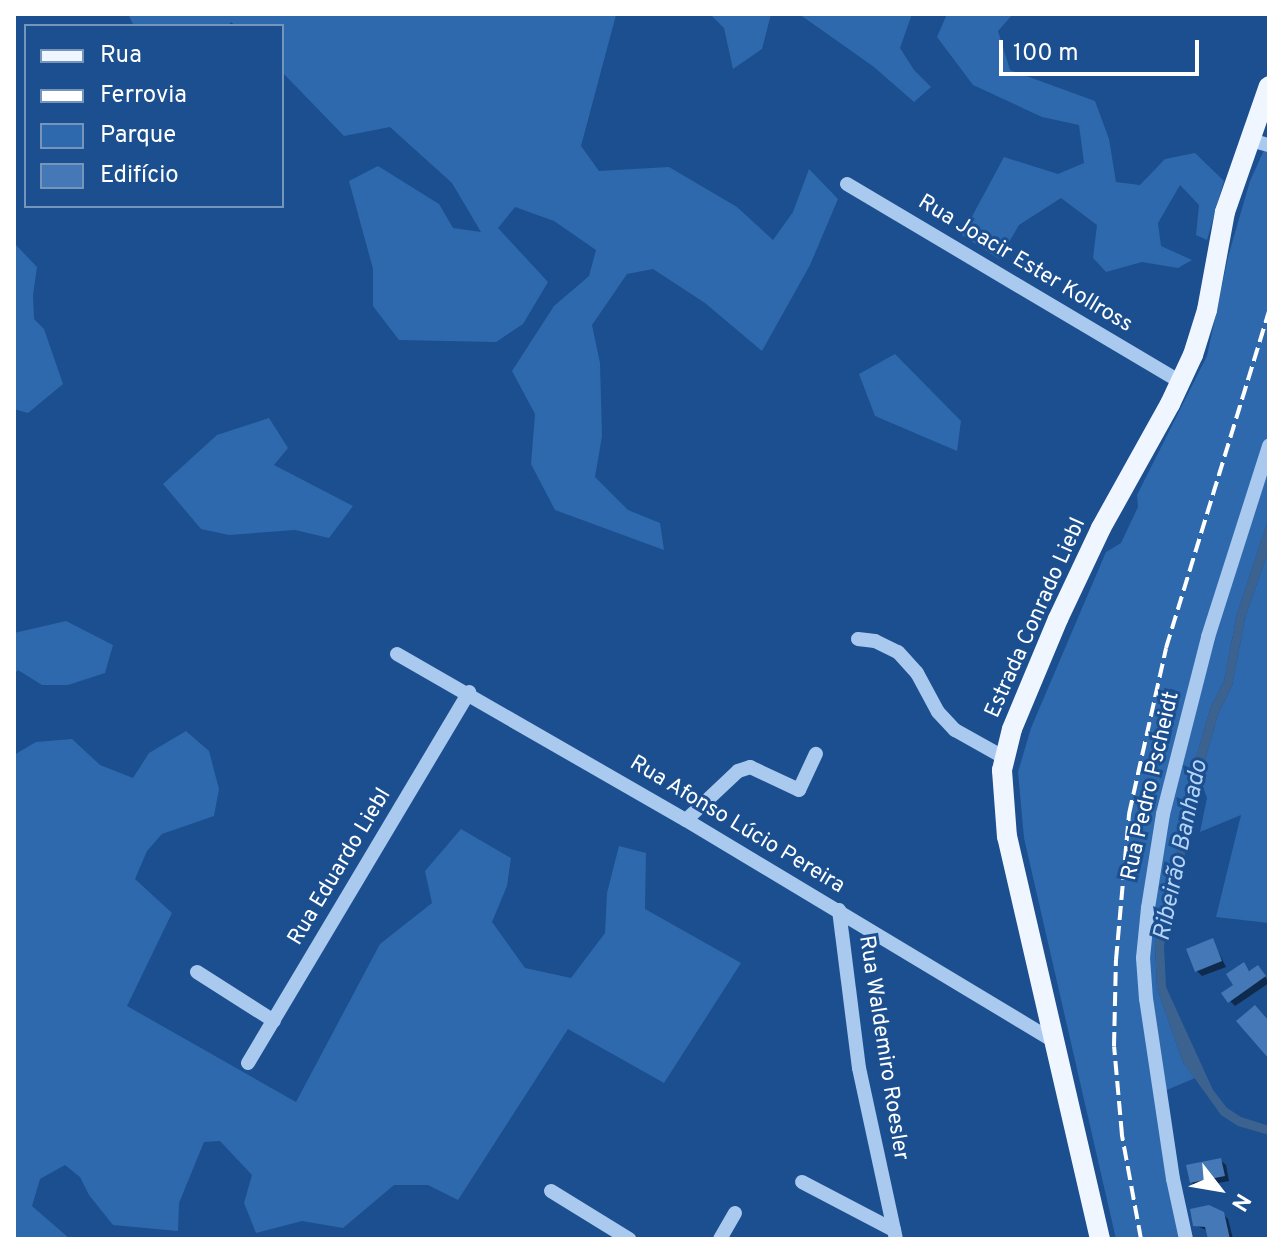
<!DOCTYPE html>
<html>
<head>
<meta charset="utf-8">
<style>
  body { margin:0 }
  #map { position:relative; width:1283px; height:1253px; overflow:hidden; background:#1b4f8f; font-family:Overpass,sans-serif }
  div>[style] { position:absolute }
  .green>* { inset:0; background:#2e69ad }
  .water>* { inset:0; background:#3c6290 }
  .shadow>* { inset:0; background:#0007 }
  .building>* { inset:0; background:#4478b7 }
  .minor>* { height:14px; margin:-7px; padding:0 7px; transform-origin:7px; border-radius:7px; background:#a9c9ee }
  .major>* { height:20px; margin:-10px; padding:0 10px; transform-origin:10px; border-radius:10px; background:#f0f6ff }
  .rail>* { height:4px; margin-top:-2px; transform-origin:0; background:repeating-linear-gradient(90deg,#fff 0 14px,transparent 0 20px) }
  span { translate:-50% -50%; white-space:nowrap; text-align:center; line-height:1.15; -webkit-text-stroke:6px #1b4f8f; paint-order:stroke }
  .street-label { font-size:22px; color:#fff }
  .water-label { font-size:24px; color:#b5d3f5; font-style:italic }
  .frame { position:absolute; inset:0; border:16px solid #fff; pointer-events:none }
  .legend { position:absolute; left:24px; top:24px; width:260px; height:184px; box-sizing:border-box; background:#1b4f8f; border:2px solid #7695bc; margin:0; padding:10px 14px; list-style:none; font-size:24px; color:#fff }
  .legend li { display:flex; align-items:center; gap:16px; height:40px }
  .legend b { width:40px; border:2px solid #7695bc }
  .north { position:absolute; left:1179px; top:1149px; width:80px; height:80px; -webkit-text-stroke:6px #1b4f8f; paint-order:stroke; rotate:121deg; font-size:22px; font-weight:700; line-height:32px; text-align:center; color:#fff }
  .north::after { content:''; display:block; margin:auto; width:28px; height:36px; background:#fff; clip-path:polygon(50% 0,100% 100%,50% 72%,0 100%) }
  .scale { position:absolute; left:999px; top:40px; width:200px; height:36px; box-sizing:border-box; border:4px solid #fff; border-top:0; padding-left:10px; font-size:24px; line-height:28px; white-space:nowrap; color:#fff; -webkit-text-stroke:6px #1b4f8f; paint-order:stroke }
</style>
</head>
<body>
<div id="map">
  <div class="green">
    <div style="clip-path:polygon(128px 14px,621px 14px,616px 15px,581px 146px,599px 171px,669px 167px,737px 207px,773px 240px,793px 212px,809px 169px,838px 199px,810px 265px,762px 351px,705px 303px,653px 269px,627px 274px,592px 325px,600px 363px,602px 436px,595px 477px,628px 510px,660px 523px,664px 550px,555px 510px,531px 464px,535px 414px,512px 371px,554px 306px,589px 276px,596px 250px,554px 221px,515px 207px,498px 228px,548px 282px,523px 324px,496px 342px,399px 340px,373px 306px,373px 269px,349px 181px,378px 166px,439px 204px,453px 228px,481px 232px,452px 183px,390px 127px,344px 136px,282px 72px,282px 26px,236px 26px,231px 22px,228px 26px,134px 26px)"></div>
    <div style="clip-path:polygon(710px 14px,771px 14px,762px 49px,733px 69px,724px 28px)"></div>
    <div style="clip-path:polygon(799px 14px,912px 14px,900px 48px,914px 70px,931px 87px,914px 102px,874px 67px)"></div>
    <div style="clip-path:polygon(947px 14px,1013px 14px,998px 31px,1010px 70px,1095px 101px,1109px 139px,1116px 182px,1140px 185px,1165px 159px,1195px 153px,1224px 181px,1207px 240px,1196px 235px,1199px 205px,1180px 185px,1158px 223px,1161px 246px,1192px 260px,1178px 268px,1142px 262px,1106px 272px,1093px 258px,1097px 225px,1061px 198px,1019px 225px,999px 259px,962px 235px,1004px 157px,1058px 174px,1084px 163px,1079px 125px,1042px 117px,973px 85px,937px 37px)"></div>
    <div style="clip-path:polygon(1269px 139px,1269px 517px,1237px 614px,1224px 681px,1210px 709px,1186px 793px,1175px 870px,1155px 943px,1157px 988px,1183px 1062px,1195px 1078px,1162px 1092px,1186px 1239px,1116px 1239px,1024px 838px,1018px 772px,1031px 728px,1106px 552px,1121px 543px,1138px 507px,1137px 495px,1207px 356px,1228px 257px,1250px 181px)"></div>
    <div style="clip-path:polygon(14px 243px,37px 267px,33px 295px,34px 319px,44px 329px,63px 384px,28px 413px,14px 409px)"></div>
    <div style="clip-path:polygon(895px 354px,961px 421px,957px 451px,875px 416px,859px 374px)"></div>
    <div style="clip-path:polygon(269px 418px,288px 448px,274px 465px,353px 506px,329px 538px,295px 530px,229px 535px,201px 529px,163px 484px,217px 435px)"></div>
    <div style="clip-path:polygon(1269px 549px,1269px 923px,1216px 917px,1241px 815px,1200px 832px,1207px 798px,1200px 778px,1218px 714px,1232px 686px,1245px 618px)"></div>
    <div style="clip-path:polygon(66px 621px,113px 645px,105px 673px,68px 685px,42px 685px,18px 670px,14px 674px,14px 633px)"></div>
    <div style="clip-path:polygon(186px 731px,209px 751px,219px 789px,214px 816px,162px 834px,147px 851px,135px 879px,172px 913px,127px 1006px,296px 1102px,380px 944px,432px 903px,425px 871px,461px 829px,511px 858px,507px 886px,492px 922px,525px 968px,571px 978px,605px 933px,607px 893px,619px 846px,646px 853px,645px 909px,741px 963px,664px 1083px,568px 1029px,458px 1200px,428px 1185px,394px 1185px,343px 1228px,302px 1221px,256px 1233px,244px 1203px,252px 1175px,220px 1141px,204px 1142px,179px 1203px,178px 1231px,113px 1225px,89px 1195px,80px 1177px,65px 1165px,40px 1179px,32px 1206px,70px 1239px,14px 1239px,14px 755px,36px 742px,72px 739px,100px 765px,133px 778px,149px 753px)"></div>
  </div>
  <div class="water">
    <div style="clip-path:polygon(1269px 517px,1269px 549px,1245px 618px,1232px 686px,1218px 714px,1200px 778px,1186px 841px,1183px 873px,1164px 945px,1166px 987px,1213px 1090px,1227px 1108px,1241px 1117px,1269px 1126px,1269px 1135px,1238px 1126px,1221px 1115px,1183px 1062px,1157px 988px,1155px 943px,1175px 870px,1186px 793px,1210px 709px,1224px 681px,1237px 614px)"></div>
  </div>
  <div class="shadow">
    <div style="clip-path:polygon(1213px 941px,1226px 967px,1202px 976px,1197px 971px)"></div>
    <div style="clip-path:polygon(1248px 970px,1263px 973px,1269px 983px,1235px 1006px,1230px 1001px)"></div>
    <div style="clip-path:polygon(1220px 1160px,1226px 1165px,1229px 1181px,1197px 1187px,1191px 1182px)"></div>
    <div style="clip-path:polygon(1222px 1213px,1228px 1219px,1233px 1239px,1210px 1239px,1208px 1231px,1195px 1225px)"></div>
  </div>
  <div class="building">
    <div style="clip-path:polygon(1213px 938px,1222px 961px,1195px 972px,1186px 949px)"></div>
    <div style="clip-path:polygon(1244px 962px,1249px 971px,1258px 965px,1266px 976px,1228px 1003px,1221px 993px,1233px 985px,1226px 974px)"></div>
    <div style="clip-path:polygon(1255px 1005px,1269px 1021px,1269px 1059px,1236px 1021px)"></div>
    <div style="clip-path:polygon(1221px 1158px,1225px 1176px,1190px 1183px,1186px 1165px)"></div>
    <div style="clip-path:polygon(1209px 1205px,1224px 1212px,1230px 1239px,1208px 1239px,1205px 1227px,1193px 1226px,1190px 1209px)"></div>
  </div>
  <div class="minor">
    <div style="left:1250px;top:140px;width:20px;rotate:15deg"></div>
    <div style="left:847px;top:184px;width:388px;rotate:30.7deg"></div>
    <div style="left:858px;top:639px;width:17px;rotate:7deg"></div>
    <div style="left:875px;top:641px;width:25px;rotate:26deg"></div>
    <div style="left:898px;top:652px;width:28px;rotate:48deg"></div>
    <div style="left:917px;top:673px;width:44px;rotate:61.7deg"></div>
    <div style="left:938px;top:712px;width:25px;rotate:47deg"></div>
    <div style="left:955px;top:730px;width:57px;rotate:29.2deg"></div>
    <div style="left:397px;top:654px;width:333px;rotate:29.9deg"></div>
    <div style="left:686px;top:820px;width:427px;rotate:31deg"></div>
    <div style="left:686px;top:820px;width:71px;rotate:-43.3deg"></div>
    <div style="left:738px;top:771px;width:13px;rotate:-18deg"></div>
    <div style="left:750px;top:767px;width:54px;rotate:25.1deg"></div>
    <div style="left:799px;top:790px;width:40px;rotate:-65deg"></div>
    <div style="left:839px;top:910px;width:159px;rotate:82.8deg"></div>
    <div style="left:859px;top:1068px;width:175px;rotate:77.8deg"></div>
    <div style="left:197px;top:972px;width:91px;rotate:32.5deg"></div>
    <div style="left:248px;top:1063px;width:432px;rotate:-59.2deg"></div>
    <div style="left:802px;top:1182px;width:104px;rotate:27.6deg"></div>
    <div style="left:551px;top:1191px;width:92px;rotate:31.6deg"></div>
    <div style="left:720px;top:1239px;width:30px;rotate:-60deg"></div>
    <div style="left:1186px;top:1239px;width:61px;rotate:-102.2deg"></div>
    <div style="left:1173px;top:1179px;width:182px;rotate:-98.5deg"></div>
    <div style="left:1146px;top:999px;width:41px;rotate:-94.2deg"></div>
    <div style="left:1143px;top:958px;width:50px;rotate:-84.3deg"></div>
    <div style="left:1148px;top:908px;width:95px;rotate:-80.9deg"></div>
    <div style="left:1163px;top:814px;width:183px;rotate:-75.7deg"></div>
    <div style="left:1208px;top:637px;width:201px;rotate:-72.3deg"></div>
  </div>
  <div class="major">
    <div style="left:1100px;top:1239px;width:413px;rotate:-103deg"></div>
    <div style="left:1007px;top:837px;width:67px;rotate:-94.3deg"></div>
    <div style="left:1002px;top:770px;width:42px;rotate:-76.3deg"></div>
    <div style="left:1012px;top:729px;width:119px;rotate:-67.3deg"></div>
    <div style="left:1058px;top:619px;width:101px;rotate:-64.7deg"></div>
    <div style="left:1101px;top:528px;width:142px;rotate:-60.9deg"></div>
    <div style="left:1170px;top:404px;width:54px;rotate:-64.9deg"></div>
    <div style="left:1193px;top:355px;width:47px;rotate:-72.7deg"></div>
    <div style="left:1207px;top:310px;width:100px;rotate:-79.6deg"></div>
    <div style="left:1225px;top:212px;width:133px;rotate:-70.8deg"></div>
  </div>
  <div class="rail">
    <div style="left:1141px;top:1239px;width:106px;rotate:-100.4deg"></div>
    <div style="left:1122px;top:1135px;width:89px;rotate:-95.1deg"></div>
    <div style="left:1114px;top:1046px;width:86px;rotate:-88.7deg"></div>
    <div style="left:1116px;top:960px;width:147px;rotate:-84.9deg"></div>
    <div style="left:1129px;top:814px;width:170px;rotate:-77.4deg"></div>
    <div style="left:1166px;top:648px;width:352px;rotate:-73deg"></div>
  </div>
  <div class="street-label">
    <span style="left:1025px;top:264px;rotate:31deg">Rua Joacir Ester Kollross</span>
    <span style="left:1036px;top:618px;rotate:-66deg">Estrada Conrado Liebl</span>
    <span style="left:1151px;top:786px;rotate:-77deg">Rua Pedro Pscheidt</span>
    <span style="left:737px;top:825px;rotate:31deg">Rua Afonso Lúcio Pereira</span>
    <span style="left:340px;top:867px;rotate:-59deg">Rua Eduardo Liebl</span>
    <span style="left:883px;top:1048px;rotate:81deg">Rua Waldemiro Roesler</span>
  </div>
  <div class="water-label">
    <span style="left:1182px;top:851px;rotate:-78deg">Ribeirão Banhado</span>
  </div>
  <div class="frame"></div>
  <ul class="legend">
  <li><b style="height:10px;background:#f0f6ff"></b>Rua</li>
  <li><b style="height:10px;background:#fff"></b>Ferrovia</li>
  <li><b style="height:22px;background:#2e69ad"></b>Parque</li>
  <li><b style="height:22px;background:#4478b7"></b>Edifício</li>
  </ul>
  <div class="north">N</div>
  <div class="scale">100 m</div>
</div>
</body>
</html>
